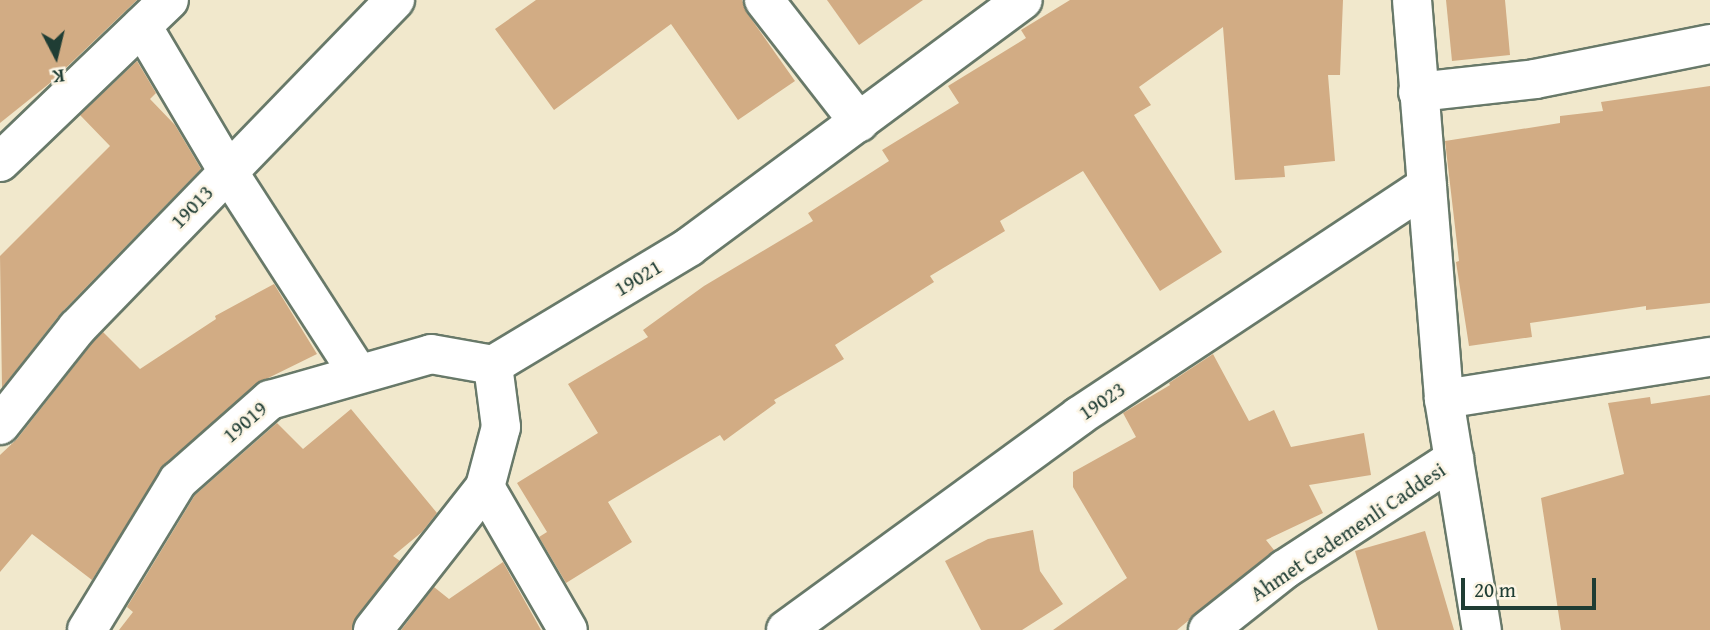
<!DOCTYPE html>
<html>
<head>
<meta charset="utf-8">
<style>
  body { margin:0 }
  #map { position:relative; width:1710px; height:630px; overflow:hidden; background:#f1e8cc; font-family:"Gentium Book Plus",serif }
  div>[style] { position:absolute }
  .building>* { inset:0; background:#d2ac84 }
  .roads { filter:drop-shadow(2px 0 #687969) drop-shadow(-2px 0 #687969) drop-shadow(0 2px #687969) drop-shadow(0 -2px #687969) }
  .minor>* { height:38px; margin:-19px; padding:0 19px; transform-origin:19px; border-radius:19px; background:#fff }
  .tertiary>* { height:38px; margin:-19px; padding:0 19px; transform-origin:19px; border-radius:19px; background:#fff }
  span { translate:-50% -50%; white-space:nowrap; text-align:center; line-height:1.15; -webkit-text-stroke:5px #fcf5e5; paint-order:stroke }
  .street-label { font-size:21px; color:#1f3d34 }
  .north { position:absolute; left:21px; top:21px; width:70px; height:70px; -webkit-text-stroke:5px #fcf5e5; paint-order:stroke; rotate:173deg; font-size:19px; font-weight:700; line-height:28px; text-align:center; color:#1f3d34 }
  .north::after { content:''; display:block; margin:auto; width:24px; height:32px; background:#1f3d34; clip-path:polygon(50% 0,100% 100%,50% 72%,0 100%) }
  .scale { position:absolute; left:1461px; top:578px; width:135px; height:32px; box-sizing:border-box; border:4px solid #1f3d34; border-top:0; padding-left:9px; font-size:21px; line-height:24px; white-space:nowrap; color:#1f3d34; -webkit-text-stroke:5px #fcf5e5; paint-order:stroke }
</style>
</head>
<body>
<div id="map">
  <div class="building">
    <div style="clip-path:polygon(0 0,137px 0,50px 83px,0 123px)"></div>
    <div style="clip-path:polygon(536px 0,742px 0,747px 13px,795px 81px,738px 120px,671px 24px,554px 110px,495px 29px)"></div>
    <div style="clip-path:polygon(827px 0,923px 0,859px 45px)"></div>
    <div style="clip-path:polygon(1070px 0,1343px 0,1340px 75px,1328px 75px,1335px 161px,1284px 166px,1285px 177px,1235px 180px,1223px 27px,1139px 87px,1151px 105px,1134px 115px,1222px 252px,1160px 291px,1083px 171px,1000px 221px,1005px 231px,930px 276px,934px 282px,835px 345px,844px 359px,774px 400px,776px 403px,724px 441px,720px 435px,608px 502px,632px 542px,566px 583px,539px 537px,547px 532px,517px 483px,598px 433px,568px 384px,648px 337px,643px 330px,704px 286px,813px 221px,808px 213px,889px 161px,882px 150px,959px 103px,948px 86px,1026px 38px,1021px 30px)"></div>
    <div style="clip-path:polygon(1446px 0,1505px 0,1510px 55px,1452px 61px)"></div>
    <div style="clip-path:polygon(137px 61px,156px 93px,150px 99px,175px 125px,201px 169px,61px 313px,2px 388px,0 256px,110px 146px,80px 115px)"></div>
    <div style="clip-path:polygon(1710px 86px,1710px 303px,1646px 310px,1646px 306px,1530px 323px,1532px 337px,1469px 346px,1456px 262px,1459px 261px,1445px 141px,1560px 123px,1560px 116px,1603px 111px,1601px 102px)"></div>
    <div style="clip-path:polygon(274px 284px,317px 354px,256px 384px,164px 465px,92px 580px,32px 534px,0 572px,0 455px,17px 439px,93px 342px,103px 332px,140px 369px,216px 319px,215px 316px)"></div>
    <div style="clip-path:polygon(1213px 354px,1249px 421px,1274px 410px,1291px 447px,1364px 433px,1371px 475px,1309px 485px,1323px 513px,1266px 540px,1274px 550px,1177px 630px,1053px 630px,1127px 578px,1073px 487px,1073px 472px,1136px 437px,1123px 413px,1170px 385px,1169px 383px)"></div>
    <div style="clip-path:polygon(1710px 395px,1710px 630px,1561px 630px,1541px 498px,1624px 474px,1608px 403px,1650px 397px,1651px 404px)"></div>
    <div style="clip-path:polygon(351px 409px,437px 513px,422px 532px,393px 556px,400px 561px,356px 617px,352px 630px,119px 630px,133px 612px,127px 607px,195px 495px,277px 423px,303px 449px)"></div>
    <div style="clip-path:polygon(1033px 530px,1040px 571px,1063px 604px,1022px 630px,981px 630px,945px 561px,988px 539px)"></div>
    <div style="clip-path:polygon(1425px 531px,1454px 630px,1378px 630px,1355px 551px)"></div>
    <div style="clip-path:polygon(503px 562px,541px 630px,401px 630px,434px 587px,449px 599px)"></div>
  </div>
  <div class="roads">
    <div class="minor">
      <div style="left:764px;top:0;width:155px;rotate:52.1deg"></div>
      <div style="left:142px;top:26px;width:167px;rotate:59.4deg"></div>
      <div style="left:227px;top:170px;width:242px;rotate:57.2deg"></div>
      <div style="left:1418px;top:92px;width:118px;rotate:-6.3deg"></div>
      <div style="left:1535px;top:79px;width:178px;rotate:-11.3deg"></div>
      <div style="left:0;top:162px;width:234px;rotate:-43.8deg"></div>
      <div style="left:1444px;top:399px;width:269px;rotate:-9deg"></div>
      <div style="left:0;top:425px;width:124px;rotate:-51.6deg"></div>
      <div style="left:77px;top:328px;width:457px;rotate:-45.9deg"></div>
      <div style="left:485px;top:487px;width:165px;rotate:59.9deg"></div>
      <div style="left:87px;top:630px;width:175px;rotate:-58.6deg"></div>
      <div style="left:178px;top:481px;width:123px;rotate:-41.4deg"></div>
      <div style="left:270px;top:400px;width:167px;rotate:-15.9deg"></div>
      <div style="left:431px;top:354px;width:63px;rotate:10.1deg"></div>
      <div style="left:373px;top:630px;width:182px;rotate:-51.9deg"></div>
      <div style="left:485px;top:487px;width:62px;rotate:-75.1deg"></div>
      <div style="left:501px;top:427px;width:63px;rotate:-97.4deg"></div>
      <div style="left:493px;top:365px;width:229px;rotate:-31deg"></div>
      <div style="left:689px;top:247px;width:415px;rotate:-36.5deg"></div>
      <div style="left:786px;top:630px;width:363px;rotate:-36.1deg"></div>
      <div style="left:1079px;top:416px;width:417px;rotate:-33.5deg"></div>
    </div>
    <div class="tertiary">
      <div style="left:1412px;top:0;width:400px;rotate:85.4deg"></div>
      <div style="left:1444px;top:399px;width:234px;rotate:80.7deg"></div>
      <div style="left:1208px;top:630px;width:98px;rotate:-38.4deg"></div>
      <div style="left:1285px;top:569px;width:202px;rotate:-33.1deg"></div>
    </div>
  </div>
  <div class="street-label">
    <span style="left:192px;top:207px;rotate:-46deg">19013</span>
    <span style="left:638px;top:278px;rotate:-31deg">19021</span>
    <span style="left:1102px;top:401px;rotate:-34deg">19023</span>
    <span style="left:245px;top:422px;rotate:-41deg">19019</span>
    <span style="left:1348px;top:532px;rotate:-34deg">Ahmet Gedemenli Caddesi</span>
  </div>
  <div class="north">K</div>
  <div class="scale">20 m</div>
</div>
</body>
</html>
